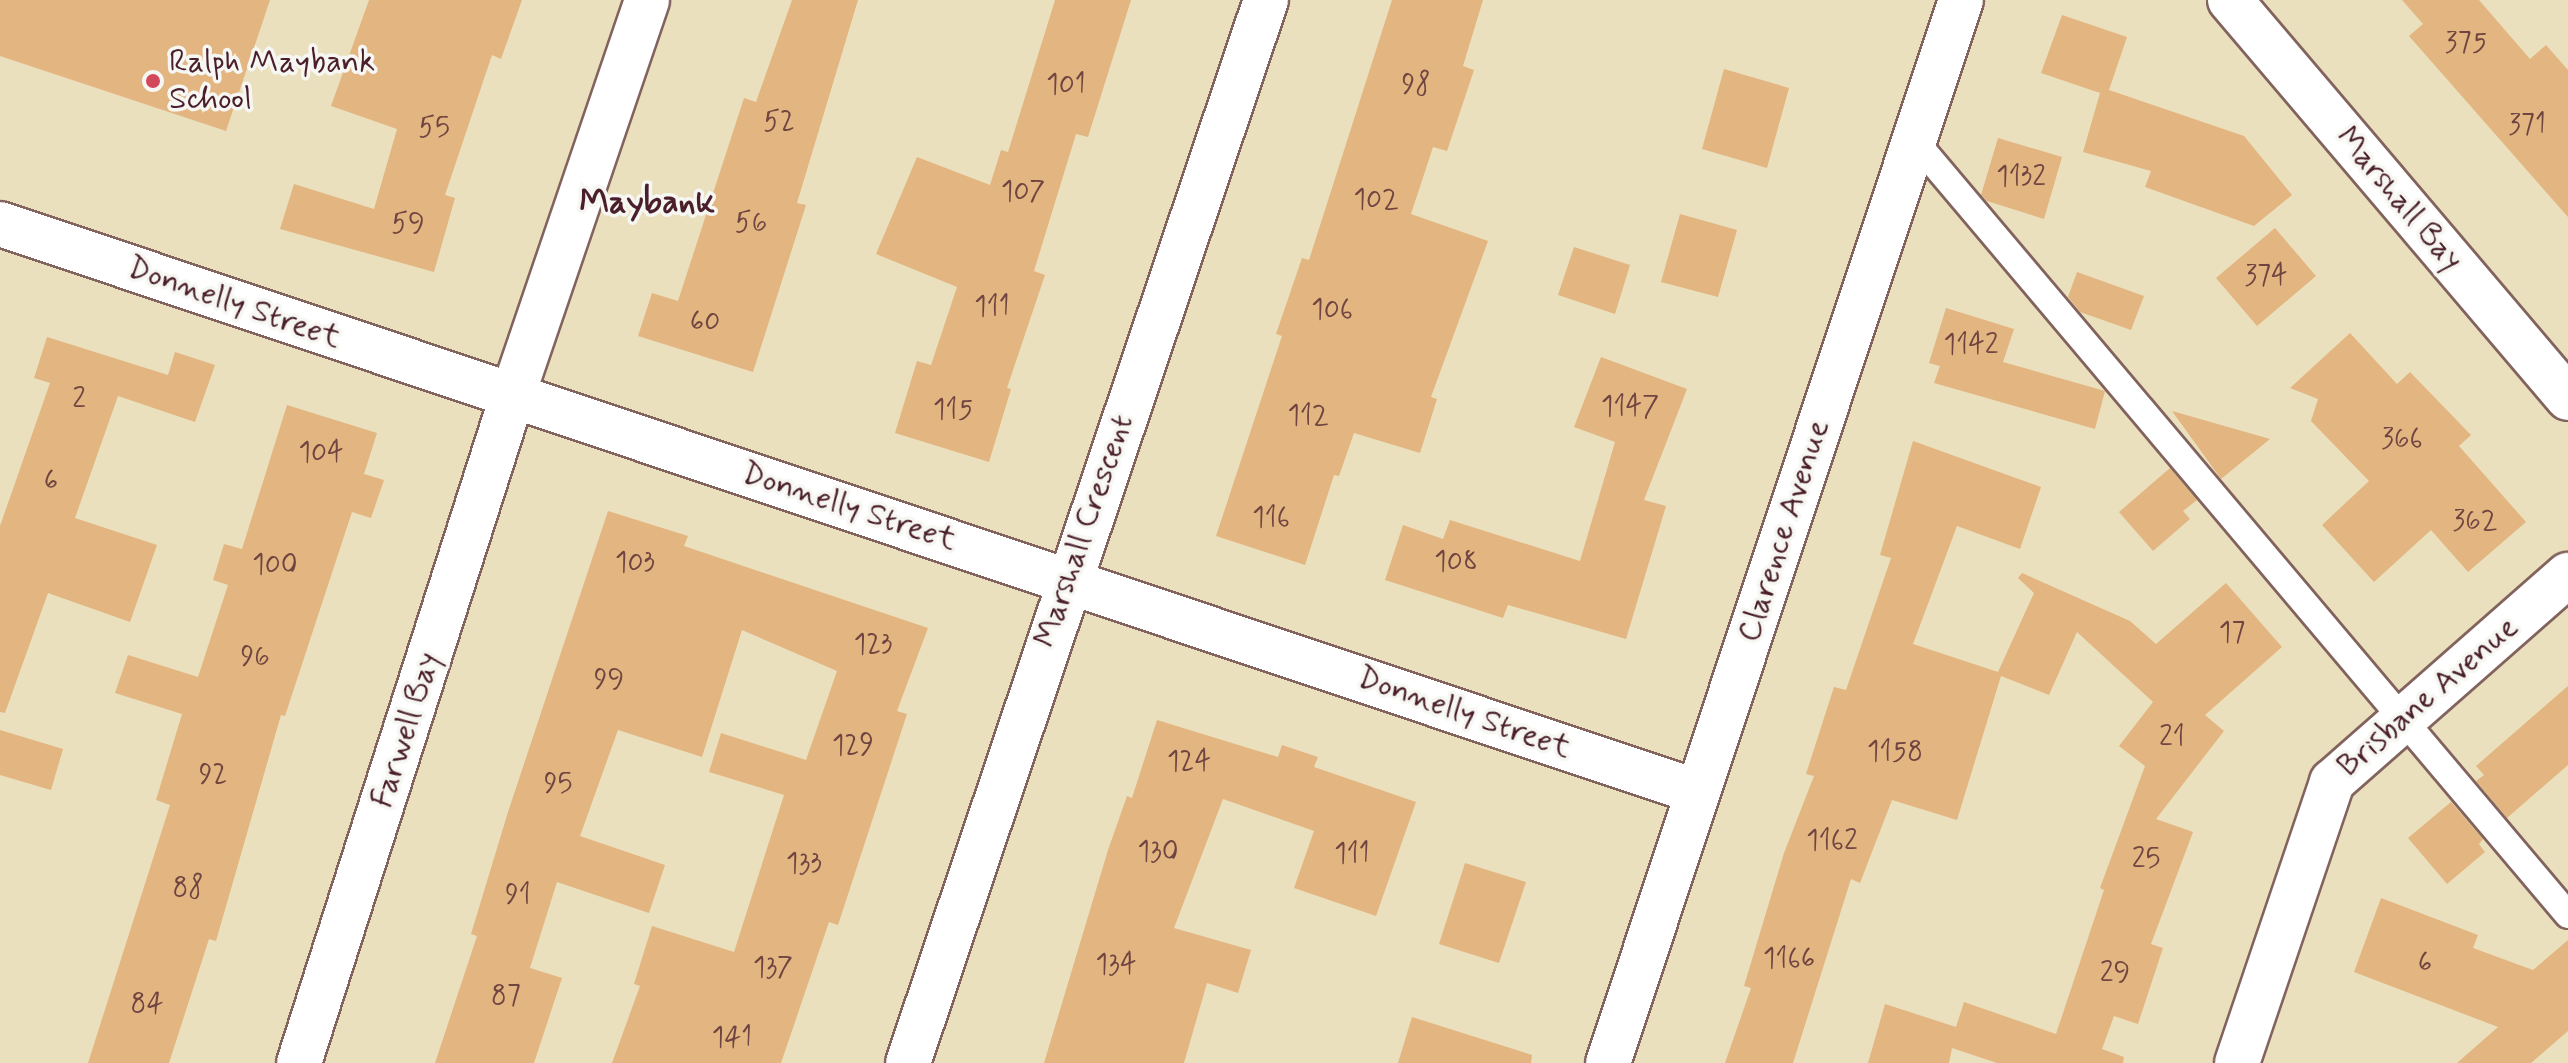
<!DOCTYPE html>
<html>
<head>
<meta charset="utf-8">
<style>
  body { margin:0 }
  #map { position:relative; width:2568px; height:1063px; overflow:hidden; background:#ebe0be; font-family:Mynerve,sans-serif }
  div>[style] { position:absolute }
  .building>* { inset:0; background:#e2b581 }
  .roads { filter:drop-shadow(2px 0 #82635e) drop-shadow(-2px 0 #82635e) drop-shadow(0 2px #82635e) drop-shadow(0 -2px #82635e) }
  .service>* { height:26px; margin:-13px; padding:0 13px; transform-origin:13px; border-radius:13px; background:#fff }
  .minor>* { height:44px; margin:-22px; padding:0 22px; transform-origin:22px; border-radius:22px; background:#fff }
  .tertiary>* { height:44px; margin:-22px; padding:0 22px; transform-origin:22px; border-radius:22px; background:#fff }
  .dots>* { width:22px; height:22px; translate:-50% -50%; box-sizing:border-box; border:4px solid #f6f6f2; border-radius:50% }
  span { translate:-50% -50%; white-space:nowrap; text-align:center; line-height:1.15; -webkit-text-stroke:7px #f6f6f2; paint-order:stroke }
  .number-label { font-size:28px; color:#704440 }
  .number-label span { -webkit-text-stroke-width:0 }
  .poi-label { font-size:32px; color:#4a1f2b }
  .left { translate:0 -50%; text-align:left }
  .street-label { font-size:32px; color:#4a1f2b }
  .neighbourhood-label { font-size:34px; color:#4a1f2b; font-weight:700 }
</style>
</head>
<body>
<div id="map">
  <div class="building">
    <div style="clip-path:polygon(0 0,270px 0,226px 131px,0 56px)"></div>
    <div style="clip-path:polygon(369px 0,522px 0,501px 59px,492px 55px,445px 195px,455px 198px,434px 272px,280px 229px,294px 184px,374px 209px,397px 129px,331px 106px)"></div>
    <div style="clip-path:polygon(792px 0,858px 0,797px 203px,806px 205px,753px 372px,638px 336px,652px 293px,678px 301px,744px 98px,756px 102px)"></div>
    <div style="clip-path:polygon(1055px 0,1131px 0,1088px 137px,1076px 134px,1034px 271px,1045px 275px,1007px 388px,1011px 389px,989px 462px,895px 433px,917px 361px,931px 365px,957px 287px,876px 254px,917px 157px,990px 185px,1001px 150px,1008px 152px)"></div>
    <div style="clip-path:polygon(1392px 0,1483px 0,1463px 66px,1474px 70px,1447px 151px,1433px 147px,1411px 214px,1488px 241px,1431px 397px,1437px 399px,1420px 453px,1354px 433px,1339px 476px,1334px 475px,1305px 565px,1216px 536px,1282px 336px,1276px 334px,1302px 258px,1309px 260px)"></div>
    <div style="clip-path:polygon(2402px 0,2479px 0,2530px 59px,2546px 45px,2568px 70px,2568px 217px,2409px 36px,2423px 24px)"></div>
    <div style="clip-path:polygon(2062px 15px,2127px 37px,2109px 90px,2244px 136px,2292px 195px,2254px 226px,2145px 187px,2151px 171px,2083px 152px,2100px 93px,2041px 73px)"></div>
    <div style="clip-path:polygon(1724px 69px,1789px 88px,1767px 168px,1702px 149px)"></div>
    <div style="clip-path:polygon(1998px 138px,2062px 157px,2044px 219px,1987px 201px,1981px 195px)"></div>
    <div style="clip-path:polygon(1680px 214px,1737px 230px,1718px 297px,1661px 282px)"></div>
    <div style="clip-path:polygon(2275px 228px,2316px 276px,2257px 326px,2216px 278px)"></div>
    <div style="clip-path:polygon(1574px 247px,1630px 265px,1615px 314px,1558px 295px)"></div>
    <div style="clip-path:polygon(2077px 272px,2144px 296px,2131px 330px,2080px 312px,2068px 297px)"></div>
    <div style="clip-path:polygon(1946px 308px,2014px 329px,2003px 362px,2105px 391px,2095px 429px,1934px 383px,1940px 366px,1929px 363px)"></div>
    <div style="clip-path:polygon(2350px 333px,2397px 384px,2410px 372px,2471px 435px,2459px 446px,2526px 522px,2468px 572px,2431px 530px,2374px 582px,2322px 525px,2369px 481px,2311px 421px,2318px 399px,2290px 388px)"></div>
    <div style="clip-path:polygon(47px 337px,168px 375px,175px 352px,215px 365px,195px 422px,118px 396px,75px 518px,157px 545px,130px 622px,48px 593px,5px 713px,0 712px,0 526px,50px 383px,34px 378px)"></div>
    <div style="clip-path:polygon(1601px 357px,1687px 389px,1644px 500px,1666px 506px,1626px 639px,1508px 605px,1503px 618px,1385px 580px,1403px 525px,1443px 539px,1450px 520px,1580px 561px,1615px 442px,1574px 427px)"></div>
    <div style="clip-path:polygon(287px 405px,377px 433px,364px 474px,384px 480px,371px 518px,352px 512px,285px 716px,281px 715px,216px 941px,209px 939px,169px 1063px,88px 1063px,170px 805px,156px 800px,182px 714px,115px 693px,128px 655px,198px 677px,228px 585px,213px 580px,224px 544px,242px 549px)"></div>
    <div style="clip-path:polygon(2172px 411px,2270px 439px,2221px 479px)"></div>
    <div style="clip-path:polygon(1913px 441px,2041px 487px,2020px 549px,1957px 526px,1913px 644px,1998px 672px,2034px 593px,2018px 578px,2022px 573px,2130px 621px,2156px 644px,2226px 583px,2282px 647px,2205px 715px,2224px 731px,2156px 819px,2193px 832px,2151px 944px,2163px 948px,2138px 1024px,2114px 1016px,2102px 1049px,2124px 1057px,2123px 1063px,1997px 1063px,1952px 1048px,1949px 1063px,1868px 1063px,1885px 1004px,1956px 1027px,1964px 1002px,2056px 1034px,2104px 890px,2100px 888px,2145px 766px,2119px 746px,2153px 702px,2077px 632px,2049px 695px,2001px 676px,1957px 820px,1892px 800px,1860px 883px,1851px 879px,1793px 1063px,1725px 1063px,1751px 988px,1744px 986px,1784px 853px,1814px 776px,1806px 774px,1834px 687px,1846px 690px,1891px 558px,1880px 555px)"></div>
    <div style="clip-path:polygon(2170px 468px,2197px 500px,2183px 511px,2190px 519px,2153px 551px,2119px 512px)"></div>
    <div style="clip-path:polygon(608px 511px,688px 536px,684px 546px,928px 628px,897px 711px,907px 714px,838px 925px,829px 922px,781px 1063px,612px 1063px,640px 986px,634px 984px,652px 926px,734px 952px,784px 795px,709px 772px,721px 733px,806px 760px,837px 671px,742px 630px,702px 757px,618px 730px,580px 836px,665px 865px,649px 913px,557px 882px,530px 968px,562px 978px,534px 1063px,435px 1063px,477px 936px,471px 934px,508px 812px)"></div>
    <div style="clip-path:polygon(2568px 686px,2568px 765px,2507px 818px,2476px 781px,2484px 775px,2476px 766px)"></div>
    <div style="clip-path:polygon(1157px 720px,1278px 757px,1282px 745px,1318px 757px,1314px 767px,1416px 802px,1376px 916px,1294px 888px,1314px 831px,1223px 799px,1174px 928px,1251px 950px,1238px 993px,1207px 983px,1184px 1063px,1044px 1063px,1108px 850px,1127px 796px,1132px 798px)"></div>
    <div style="clip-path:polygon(0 730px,63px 749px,51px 790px,0 775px)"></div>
    <div style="clip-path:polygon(2451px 802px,2483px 839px,2479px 844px,2485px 852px,2447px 884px,2408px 838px)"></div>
    <div style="clip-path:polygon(1465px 863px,1526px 882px,1499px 963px,1439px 944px)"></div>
    <div style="clip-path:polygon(2381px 898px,2478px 935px,2473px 948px,2533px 970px,2568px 940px,2568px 1031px,2531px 1063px,2457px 1063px,2498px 1027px,2354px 972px)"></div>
    <div style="clip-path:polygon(1412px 1017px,1532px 1055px,1531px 1063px,1398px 1063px)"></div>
  </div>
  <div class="roads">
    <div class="service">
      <div style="left:1914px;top:140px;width:1014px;rotate:49.84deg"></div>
    </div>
    <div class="minor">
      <div style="left:2230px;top:0;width:522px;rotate:49.66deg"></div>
      <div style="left:0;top:224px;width:1790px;rotate:18.5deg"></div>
      <div style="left:299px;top:1063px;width:699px;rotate:-72.26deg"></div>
      <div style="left:512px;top:397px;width:419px;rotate:-71.2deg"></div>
      <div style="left:908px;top:1063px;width:1122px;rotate:-71.39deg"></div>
      <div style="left:2237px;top:1063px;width:297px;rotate:-71.3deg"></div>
      <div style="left:2332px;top:782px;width:314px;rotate:-41.3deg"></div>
    </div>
    <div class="tertiary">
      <div style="left:1608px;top:1063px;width:1120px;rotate:-71.63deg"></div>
    </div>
  </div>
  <div class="dots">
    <div style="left:153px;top:81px;background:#d1495b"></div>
  </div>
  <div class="number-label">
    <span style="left:2466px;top:44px">375</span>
    <span style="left:1066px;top:86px">101</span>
    <span style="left:1416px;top:86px">98</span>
    <span style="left:779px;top:123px">52</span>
    <span style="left:2527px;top:126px">371</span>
    <span style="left:434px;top:129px">55</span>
    <span style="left:2021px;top:178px">1132</span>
    <span style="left:1023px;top:193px">107</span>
    <span style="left:1376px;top:201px">102</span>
    <span style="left:751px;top:224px">56</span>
    <span style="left:408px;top:225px">59</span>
    <span style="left:2266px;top:277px">374</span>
    <span style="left:992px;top:308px">111</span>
    <span style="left:1332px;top:311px">106</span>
    <span style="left:705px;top:323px">60</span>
    <span style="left:1971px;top:346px">1142</span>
    <span style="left:79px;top:400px">2</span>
    <span style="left:1630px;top:408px">1147</span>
    <span style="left:953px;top:411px">115</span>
    <span style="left:1308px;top:417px">112</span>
    <span style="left:2402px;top:440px">366</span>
    <span style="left:321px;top:454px">104</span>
    <span style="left:51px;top:482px">6</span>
    <span style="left:1271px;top:519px">116</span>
    <span style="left:2475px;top:522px">362</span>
    <span style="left:1456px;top:563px">108</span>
    <span style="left:635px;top:564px">103</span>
    <span style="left:275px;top:566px">100</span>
    <span style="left:2232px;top:634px">17</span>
    <span style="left:873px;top:646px">123</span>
    <span style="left:255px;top:658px">96</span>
    <span style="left:609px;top:681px">99</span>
    <span style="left:2172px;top:738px">21</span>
    <span style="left:853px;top:747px">129</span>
    <span style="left:1895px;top:753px">1158</span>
    <span style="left:1189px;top:763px">124</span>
    <span style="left:213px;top:776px">92</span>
    <span style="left:558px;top:785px">95</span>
    <span style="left:1832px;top:842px">1162</span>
    <span style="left:1158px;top:853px">130</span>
    <span style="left:1352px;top:855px">111</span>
    <span style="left:2146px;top:860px">25</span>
    <span style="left:804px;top:865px">133</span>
    <span style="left:188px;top:889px">88</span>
    <span style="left:518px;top:896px">91</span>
    <span style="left:1789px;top:960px">1166</span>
    <span style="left:2425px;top:964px">6</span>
    <span style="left:1116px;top:966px">134</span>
    <span style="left:773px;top:969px">137</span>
    <span style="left:2115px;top:974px">29</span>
    <span style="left:506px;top:997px">87</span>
    <span style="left:147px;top:1005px">84</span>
    <span style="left:732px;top:1039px">141</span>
  </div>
  <div class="poi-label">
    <span class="left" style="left:169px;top:81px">Ralph Maybank<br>School</span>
  </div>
  <div class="street-label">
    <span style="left:2399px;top:199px;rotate:50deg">Marshall Bay</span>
    <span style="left:234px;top:303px;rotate:19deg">Donnelly Street</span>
    <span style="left:849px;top:507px;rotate:18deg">Donnelly Street</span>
    <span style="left:1084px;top:531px;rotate:-71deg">Marshall Crescent</span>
    <span style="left:1784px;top:531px;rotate:-72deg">Clarence Avenue</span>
    <span style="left:2428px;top:697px;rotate:-41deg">Brisbane Avenue</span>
    <span style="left:1464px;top:713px;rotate:19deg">Donnelly Street</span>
    <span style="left:406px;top:730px;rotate:-72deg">Farwell Bay</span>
  </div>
  <div class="neighbourhood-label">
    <span style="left:647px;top:203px">Maybank</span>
  </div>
</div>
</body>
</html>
